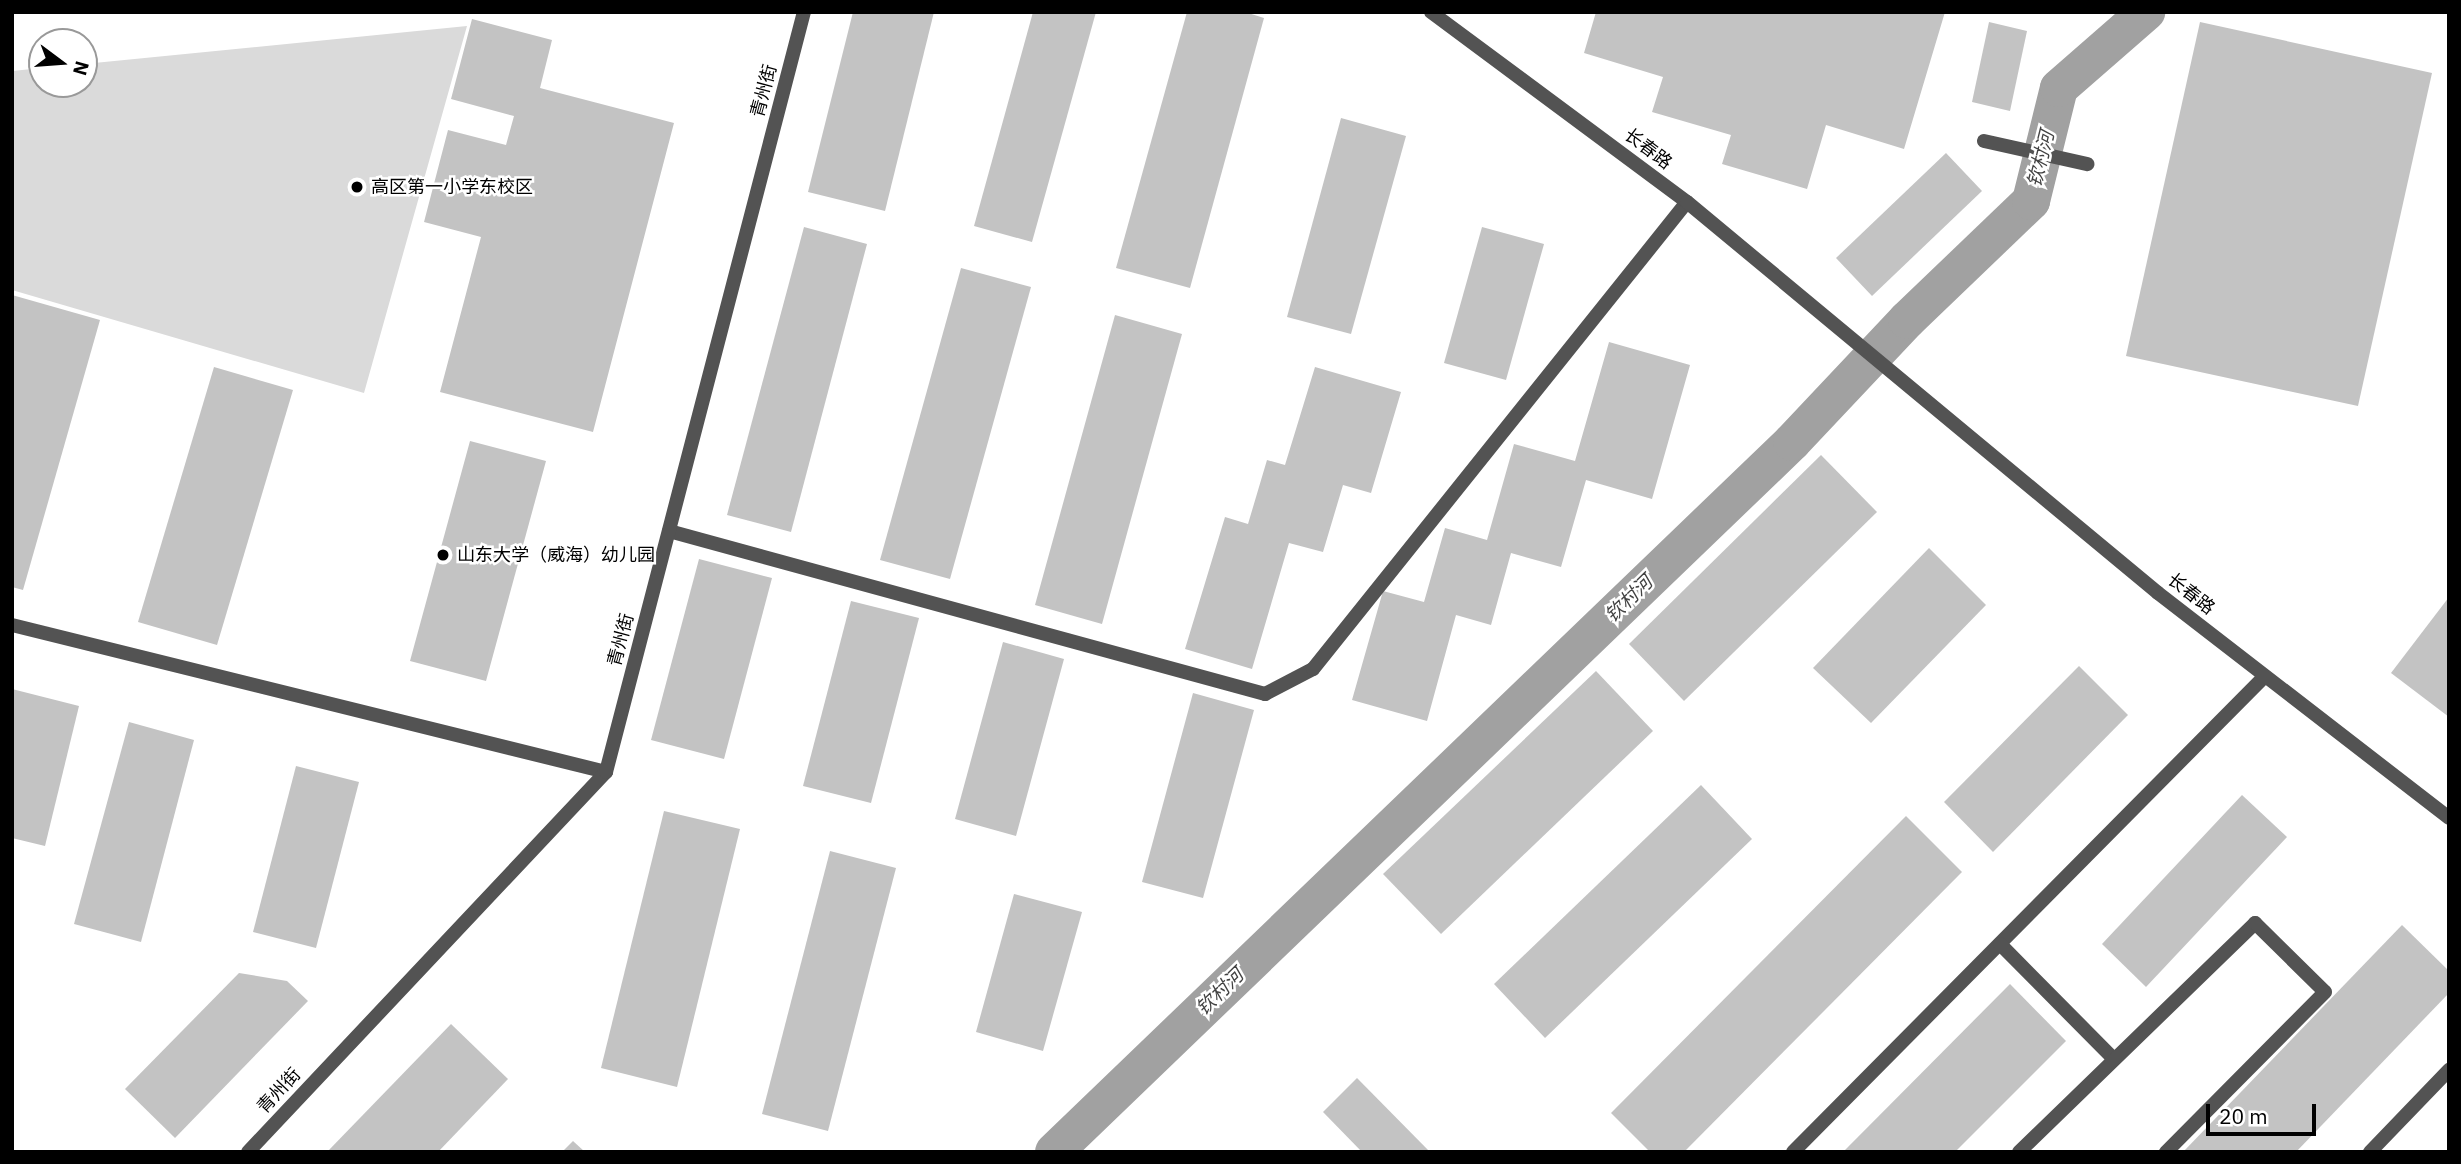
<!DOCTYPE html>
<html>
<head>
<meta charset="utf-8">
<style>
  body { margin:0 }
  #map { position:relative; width:2461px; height:1164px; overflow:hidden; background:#fff; font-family:"IBM Plex Sans","Noto Sans SC",sans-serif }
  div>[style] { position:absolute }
  .green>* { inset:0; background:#dadada }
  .canal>* { height:38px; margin:-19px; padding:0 19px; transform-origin:19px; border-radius:19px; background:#a1a1a1 }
  .building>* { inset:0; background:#c3c3c3 }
  .service>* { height:14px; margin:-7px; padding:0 7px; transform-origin:7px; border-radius:7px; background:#535353 }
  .minor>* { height:14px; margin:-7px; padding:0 7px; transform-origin:7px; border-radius:7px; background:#535353 }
  .tertiary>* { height:14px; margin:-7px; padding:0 7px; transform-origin:7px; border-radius:7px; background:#535353 }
  .dots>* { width:19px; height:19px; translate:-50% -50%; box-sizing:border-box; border:4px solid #fff; border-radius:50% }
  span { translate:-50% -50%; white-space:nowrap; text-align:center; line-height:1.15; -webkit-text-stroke:5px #fff; paint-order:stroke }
  .street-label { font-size:18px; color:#000 }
  .poi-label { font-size:18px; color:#000 }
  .left { translate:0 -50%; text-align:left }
  .water-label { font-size:19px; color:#424242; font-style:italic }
  .frame { position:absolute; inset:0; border:14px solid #000; pointer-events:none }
  .north { position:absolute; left:28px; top:28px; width:70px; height:70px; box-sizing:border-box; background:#fff; border:2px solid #999; border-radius:50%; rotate:106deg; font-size:19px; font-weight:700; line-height:28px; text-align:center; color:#000 }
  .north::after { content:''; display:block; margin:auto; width:24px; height:32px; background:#000; clip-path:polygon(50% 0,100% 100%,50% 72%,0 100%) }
  .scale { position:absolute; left:2206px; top:1104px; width:110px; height:32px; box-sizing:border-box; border:4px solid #000; border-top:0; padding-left:9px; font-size:21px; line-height:24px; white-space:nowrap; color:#000; -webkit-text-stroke:5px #fff; paint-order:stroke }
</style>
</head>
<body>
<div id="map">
  <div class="green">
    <div style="clip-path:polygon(467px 26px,364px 393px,12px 290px,12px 71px,42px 68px,42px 84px,84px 84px,84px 64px)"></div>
  </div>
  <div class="canal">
    <div style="left:1054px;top:1152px;width:1024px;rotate:-43.89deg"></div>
    <div style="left:1792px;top:442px;width:168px;rotate:-46.7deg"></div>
    <div style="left:1907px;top:320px;width:172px;rotate:-43.8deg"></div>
    <div style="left:2031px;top:201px;width:116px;rotate:-76.1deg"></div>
    <div style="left:2059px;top:88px;width:116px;rotate:-41.1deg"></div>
  </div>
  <div class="building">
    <div style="clip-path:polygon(853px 12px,934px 12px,885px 211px,808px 192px)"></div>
    <div style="clip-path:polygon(1033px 12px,1096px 12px,1032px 242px,974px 226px)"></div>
    <div style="clip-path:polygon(1187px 12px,1245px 12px,1264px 18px,1190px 288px,1116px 268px)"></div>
    <div style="clip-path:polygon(1596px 12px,1945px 12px,1904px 149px,1826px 125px,1807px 189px,1722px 164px,1731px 135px,1652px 112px,1663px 77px,1584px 53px)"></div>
    <div style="clip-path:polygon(472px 19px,552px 40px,540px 88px,674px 123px,593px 432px,440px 392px,481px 237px,424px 222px,448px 130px,506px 145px,514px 116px,451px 99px)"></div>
    <div style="clip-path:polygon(1989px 22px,2027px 31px,2010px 111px,1972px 102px)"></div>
    <div style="clip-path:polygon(2200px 22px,2432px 73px,2358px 406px,2126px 356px)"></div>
    <div style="clip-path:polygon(1341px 118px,1406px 136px,1351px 334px,1287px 317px)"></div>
    <div style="clip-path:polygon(1946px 153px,1982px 191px,1872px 296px,1836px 258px)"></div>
    <div style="clip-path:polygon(804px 227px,867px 244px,791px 532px,727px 515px)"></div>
    <div style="clip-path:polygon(1482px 227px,1544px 244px,1506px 380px,1444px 363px)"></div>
    <div style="clip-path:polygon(961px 268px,1031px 287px,950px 579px,880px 560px)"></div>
    <div style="clip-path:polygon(12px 295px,100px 320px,23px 590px,12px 587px)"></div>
    <div style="clip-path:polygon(1115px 315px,1182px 334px,1102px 624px,1035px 605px)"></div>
    <div style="clip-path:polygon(1609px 342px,1690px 365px,1652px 499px,1586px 480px,1561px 567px,1511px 553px,1491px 625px,1456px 615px,1427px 721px,1352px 700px,1383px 591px,1424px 602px,1445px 528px,1487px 540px,1514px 444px,1575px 461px)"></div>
    <div style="clip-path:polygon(214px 367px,293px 390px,217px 645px,138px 622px)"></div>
    <div style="clip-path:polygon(1315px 367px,1401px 392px,1371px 493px,1343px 485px,1323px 552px,1289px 543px,1252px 669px,1185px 649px,1225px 517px,1248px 524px,1267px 460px,1285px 465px)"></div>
    <div style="clip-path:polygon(470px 441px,546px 461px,486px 681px,410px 661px)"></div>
    <div style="clip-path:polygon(1821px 455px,1877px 512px,1684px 701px,1629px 644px)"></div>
    <div style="clip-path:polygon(1929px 548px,1986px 605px,1871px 723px,1813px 668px)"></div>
    <div style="clip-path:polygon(699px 559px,772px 578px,724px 759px,651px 740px)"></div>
    <div style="clip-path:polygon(2449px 597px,2449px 717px,2391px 673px)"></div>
    <div style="clip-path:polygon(851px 601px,919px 618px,871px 803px,803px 786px)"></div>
    <div style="clip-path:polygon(1003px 642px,1064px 659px,1016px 836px,955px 819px)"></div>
    <div style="clip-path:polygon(2079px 666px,2128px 715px,1993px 852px,1944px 802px)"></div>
    <div style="clip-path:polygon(1596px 671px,1653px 731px,1441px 934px,1383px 874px)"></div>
    <div style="clip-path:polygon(12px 689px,79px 706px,45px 846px,12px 838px)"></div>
    <div style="clip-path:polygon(1193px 693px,1254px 710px,1203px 898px,1142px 882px)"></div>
    <div style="clip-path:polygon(129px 722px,194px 740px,141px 942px,74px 924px)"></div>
    <div style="clip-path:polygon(296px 766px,359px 782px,316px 948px,253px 932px)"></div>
    <div style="clip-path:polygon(1701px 785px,1752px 839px,1545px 1038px,1494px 984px)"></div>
    <div style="clip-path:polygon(2242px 795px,2287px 837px,2146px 987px,2102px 944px)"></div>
    <div style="clip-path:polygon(664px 811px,740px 829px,677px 1087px,601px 1068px)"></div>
    <div style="clip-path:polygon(1906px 816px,1962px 872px,1684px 1152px,1650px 1152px,1611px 1113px)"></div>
    <div style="clip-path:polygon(830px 851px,896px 868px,828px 1131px,762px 1114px)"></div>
    <div style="clip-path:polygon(1014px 894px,1082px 912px,1043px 1051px,976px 1032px)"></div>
    <div style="clip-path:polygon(2402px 925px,2449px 971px,2449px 993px,2296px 1152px,2183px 1152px)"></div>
    <div style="clip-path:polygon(239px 973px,287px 981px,308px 1001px,175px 1138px,125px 1089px)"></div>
    <div style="clip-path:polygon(2010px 984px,2066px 1041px,1955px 1152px,1843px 1152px)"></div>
    <div style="clip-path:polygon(451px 1024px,508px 1079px,438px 1152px,327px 1152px)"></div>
    <div style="clip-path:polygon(1357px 1078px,1430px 1152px,1362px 1152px,1323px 1112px)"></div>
    <div style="clip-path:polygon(573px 1141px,585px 1152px,562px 1152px)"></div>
  </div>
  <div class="service">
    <div style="left:1984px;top:141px;width:106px;rotate:12.6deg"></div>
    <div style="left:1793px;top:1152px;width:670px;rotate:-45.24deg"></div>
  </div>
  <div class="minor">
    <div style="left:669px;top:531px;width:618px;rotate:15.3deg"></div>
    <div style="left:1265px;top:694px;width:54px;rotate:-27.5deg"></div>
    <div style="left:1313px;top:669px;width:598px;rotate:-51.31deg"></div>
    <div style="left:12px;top:625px;width:612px;rotate:13.9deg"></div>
    <div style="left:2000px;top:944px;width:162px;rotate:45.3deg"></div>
    <div style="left:248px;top:1152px;width:522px;rotate:-46.71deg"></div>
    <div style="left:606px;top:772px;width:785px;rotate:-75.4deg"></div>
    <div style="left:2019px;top:1152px;width:329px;rotate:-44.1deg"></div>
    <div style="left:2255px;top:923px;width:98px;rotate:44.6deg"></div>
    <div style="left:2325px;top:992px;width:226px;rotate:134.8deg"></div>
    <div style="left:2370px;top:1152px;width:114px;rotate:-46.1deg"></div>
  </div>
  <div class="tertiary">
    <div style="left:1431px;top:12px;width:319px;rotate:36.6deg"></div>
    <div style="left:1687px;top:202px;width:612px;rotate:39.7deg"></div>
    <div style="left:2158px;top:593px;width:368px;rotate:37.7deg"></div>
  </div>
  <div class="dots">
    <div style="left:357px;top:187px;background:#000"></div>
    <div style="left:443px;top:555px;background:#000"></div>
  </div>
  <div class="street-label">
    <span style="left:764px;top:91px;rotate:-75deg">青州街</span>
    <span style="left:1648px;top:149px;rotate:37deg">长春路</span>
    <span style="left:2191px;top:594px;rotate:38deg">长春路</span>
    <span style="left:621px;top:640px;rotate:-75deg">青州街</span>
    <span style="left:279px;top:1091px;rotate:-47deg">青州街</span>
  </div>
  <div class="poi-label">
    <span class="left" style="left:371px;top:187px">高区第一小学东校区</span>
    <span class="left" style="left:457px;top:555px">山东大学（威海）幼儿园</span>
  </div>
  <div class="water-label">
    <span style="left:2041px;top:159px;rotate:-76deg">钦村河</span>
    <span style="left:1629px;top:599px;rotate:-44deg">钦村河</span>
    <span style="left:1220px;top:992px;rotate:-44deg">钦村河</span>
  </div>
  <div class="frame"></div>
  <div class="north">N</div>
  <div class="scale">20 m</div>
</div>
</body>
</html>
